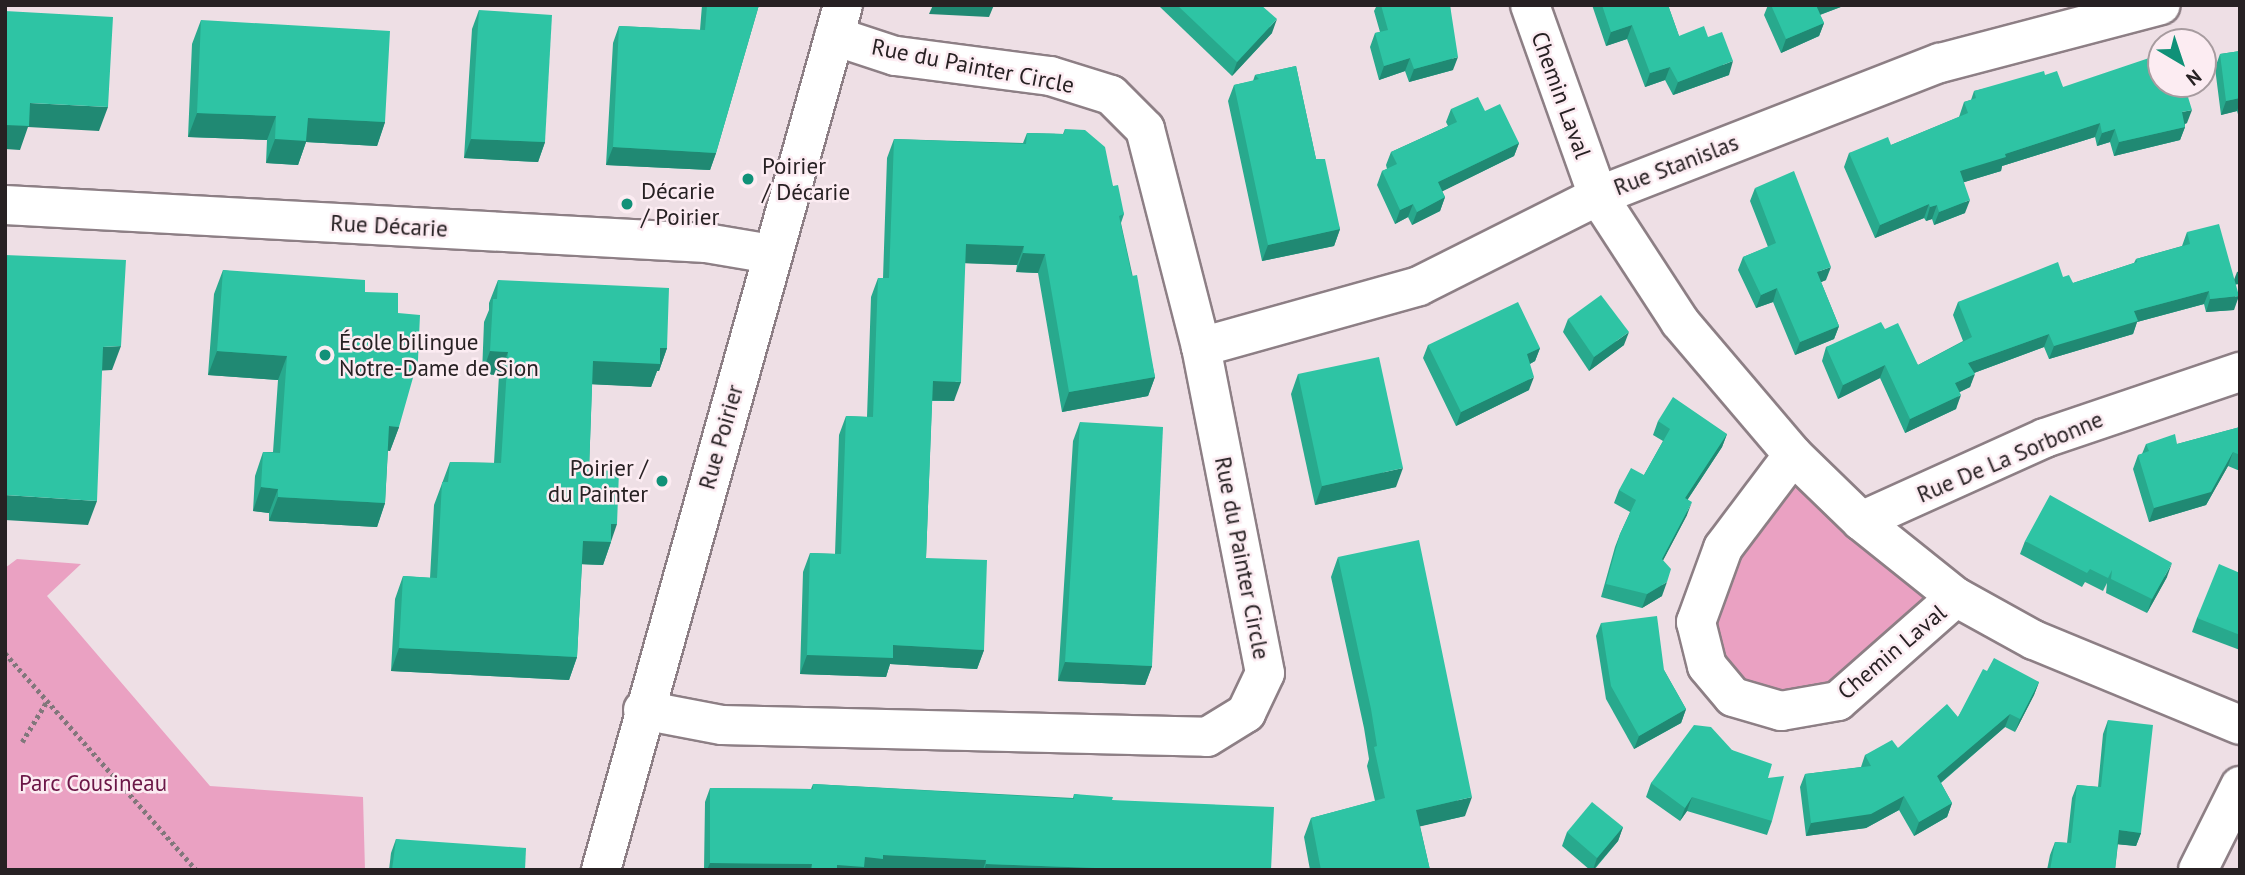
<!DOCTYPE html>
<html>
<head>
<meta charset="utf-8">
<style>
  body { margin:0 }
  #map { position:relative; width:2245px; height:875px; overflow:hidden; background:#eedfe5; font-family:"PT Sans",sans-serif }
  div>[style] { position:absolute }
  .green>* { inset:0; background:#eaa1c2 }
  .path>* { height:4.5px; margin-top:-2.25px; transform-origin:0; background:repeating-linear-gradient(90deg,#81777b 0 3.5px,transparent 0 7px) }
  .roads { filter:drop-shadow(2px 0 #8d7f85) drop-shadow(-2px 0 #8d7f85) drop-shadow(0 2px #8d7f85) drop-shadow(0 -2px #8d7f85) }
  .minor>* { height:38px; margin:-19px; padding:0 19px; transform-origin:19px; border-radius:19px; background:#fff }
  .wall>* { inset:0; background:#28a98d }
  .shaded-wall>* { inset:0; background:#208973 }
  .building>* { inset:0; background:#2ec4a4 }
  .dots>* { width:19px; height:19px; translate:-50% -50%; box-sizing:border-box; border:4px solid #fcecf2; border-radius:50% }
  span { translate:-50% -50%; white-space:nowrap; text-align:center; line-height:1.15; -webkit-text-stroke:5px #fcecf2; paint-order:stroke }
  .street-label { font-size:23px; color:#272123 }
  .poi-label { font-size:23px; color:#272123 }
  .left { translate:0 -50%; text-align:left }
  .right { translate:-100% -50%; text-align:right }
  .park-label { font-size:23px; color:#6b1647 }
  .frame { position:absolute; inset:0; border:7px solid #272123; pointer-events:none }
  .north { position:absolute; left:2147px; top:28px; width:70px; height:70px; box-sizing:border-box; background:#fcecf2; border:2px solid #a79b9f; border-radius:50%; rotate:141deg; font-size:19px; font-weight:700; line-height:28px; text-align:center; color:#272123 }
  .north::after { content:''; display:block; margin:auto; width:24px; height:32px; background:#109178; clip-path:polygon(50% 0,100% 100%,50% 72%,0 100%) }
</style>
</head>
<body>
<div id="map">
  <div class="green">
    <div style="clip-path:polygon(1793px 455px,1956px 597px,1838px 701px,1781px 711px,1707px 666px,1723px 548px)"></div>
    <div style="clip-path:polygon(17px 559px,81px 564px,47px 596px,210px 786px,363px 797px,365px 870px,5px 870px,5px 568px)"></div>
  </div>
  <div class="path">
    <div style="left:5px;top:653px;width:289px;rotate:48.6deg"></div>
    <div style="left:22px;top:742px;width:48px;rotate:-58.6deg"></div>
  </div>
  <div class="roads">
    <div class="minor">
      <div style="left:1530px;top:5px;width:203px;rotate:70.4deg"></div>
      <div style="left:1598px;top:196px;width:150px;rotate:56.9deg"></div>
      <div style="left:1680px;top:322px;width:175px;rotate:49.6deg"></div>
      <div style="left:1793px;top:455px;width:95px;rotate:44.1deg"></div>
      <div style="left:1861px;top:521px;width:122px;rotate:38.7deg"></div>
      <div style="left:1956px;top:597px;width:89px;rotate:28.9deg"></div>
      <div style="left:2034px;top:640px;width:223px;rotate:22.4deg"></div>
      <div style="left:5px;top:205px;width:702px;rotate:3.1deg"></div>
      <div style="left:706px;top:243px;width:66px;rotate:9.6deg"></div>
      <div style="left:1201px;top:347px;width:226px;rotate:-15.6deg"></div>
      <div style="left:1419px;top:286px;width:200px;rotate:-26.7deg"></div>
      <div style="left:1598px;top:196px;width:367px;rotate:-21.3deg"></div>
      <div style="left:1940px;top:63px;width:228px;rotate:-14.7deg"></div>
      <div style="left:1793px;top:455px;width:116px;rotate:127deg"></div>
      <div style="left:1723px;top:548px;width:79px;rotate:110deg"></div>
      <div style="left:1696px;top:622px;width:45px;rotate:76deg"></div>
      <div style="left:1707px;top:666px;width:40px;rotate:50deg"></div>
      <div style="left:1733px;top:697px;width:50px;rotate:16.3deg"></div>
      <div style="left:1781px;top:711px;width:58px;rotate:-10deg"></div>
      <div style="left:1838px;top:701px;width:157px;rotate:-41.4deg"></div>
      <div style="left:1861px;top:521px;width:202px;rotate:-24.3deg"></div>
      <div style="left:2045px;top:438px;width:206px;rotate:-18.7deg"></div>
      <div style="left:643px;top:710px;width:80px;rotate:10.8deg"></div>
      <div style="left:722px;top:725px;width:485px;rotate:1.4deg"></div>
      <div style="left:1207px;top:737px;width:46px;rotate:-31.6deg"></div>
      <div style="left:1246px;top:713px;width:44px;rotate:-64.6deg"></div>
      <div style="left:1265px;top:673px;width:332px;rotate:-101.1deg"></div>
      <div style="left:1201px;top:347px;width:225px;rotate:-104.4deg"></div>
      <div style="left:1145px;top:129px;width:48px;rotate:-135deg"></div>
      <div style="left:1111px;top:95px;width:64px;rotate:-162.7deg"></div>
      <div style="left:1050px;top:76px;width:156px;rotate:-172.6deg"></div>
      <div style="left:895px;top:56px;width:64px;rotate:-161.8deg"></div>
      <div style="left:601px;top:870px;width:898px;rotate:-74.37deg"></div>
      <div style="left:2198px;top:870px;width:94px;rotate:-63.4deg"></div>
    </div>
  </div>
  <div class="wall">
    <div style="clip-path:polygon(702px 5px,759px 5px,716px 153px,710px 170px,606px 165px,613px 43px,619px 26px,700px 30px)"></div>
    <div style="clip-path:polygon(1161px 5px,1261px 5px,1272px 33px,1232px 76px,1160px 7px)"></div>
    <div style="clip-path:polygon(1377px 5px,1450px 5px,1453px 70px,1409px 82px,1405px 71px,1379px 80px,1370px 47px,1375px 33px,1380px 32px,1374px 11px)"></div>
    <div style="clip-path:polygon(1592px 5px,1668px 5px,1679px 36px,1708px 37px,1729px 75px,1673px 95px,1665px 80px,1645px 87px,1627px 39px,1606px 46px)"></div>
    <div style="clip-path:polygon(1768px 5px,1846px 5px,1820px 15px,1824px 23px,1819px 36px,1781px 53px,1764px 15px)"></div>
    <div style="clip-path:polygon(479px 10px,545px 142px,538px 162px,464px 158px,472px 29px)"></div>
    <div style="clip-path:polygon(201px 20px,385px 122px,377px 146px,306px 142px,298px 165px,266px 163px,267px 140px,188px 137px,192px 44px)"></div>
    <div style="clip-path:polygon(2240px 51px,2240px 121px,2237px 111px,2221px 115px,2215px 68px,2220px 54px)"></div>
    <div style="clip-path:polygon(1296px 66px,1316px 159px,1340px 229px,1334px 246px,1262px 261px,1228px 101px,1234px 85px,1253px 81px,1255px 75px)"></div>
    <div style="clip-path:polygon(2045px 75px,2063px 87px,2187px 123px,2185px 124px,2185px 127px,2180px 140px,2114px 156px,2110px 142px,2097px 146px,2095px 137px,2002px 166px,2001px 171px,1964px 182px,1965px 213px,1934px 225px,1932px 219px,1926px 221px,1924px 218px,1875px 238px,1844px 167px,1849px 153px,1891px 145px,1959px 117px,1964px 102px,1971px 100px,1974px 91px)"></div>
    <div style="clip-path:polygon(1451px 109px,1485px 111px,1519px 143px,1514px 156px,1442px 191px,1445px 197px,1440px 211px,1412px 225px,1408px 217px,1395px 224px,1377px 185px,1382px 171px,1387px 169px,1386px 165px,1391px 152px,1448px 126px,1446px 122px)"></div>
    <div style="clip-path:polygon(1065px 129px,1113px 186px,1124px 214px,1121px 223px,1155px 377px,1148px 396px,1062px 412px,1038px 273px,1016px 272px,1017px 265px,965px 263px,954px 401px,932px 401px,926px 558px,984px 650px,977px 669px,890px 664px,886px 677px,800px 674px,803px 572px,810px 553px,835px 554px,839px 435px,846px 416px,867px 417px,871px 297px,878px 278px,883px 278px,887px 158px,894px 139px,1023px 143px,1027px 133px,1063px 134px)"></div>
    <div style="clip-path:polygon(1755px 188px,1826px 280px,1821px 282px,1839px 326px,1834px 339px,1795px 355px,1773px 302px,1756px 308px,1738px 270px,1743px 257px,1768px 247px,1750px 201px)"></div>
    <div style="clip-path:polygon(2187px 232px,2236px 285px,2234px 310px,2206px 312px,2204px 304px,2137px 322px,2133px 334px,2049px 359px,2044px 347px,1974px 373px,1970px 387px,1959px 392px,1956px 409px,1905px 433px,1880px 378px,1838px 399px,1822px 361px,1826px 347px,1885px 329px,1918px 365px,1963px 341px,1953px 315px,1958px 302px,2063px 277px,2073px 283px,2134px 263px,2136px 259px,2182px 246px)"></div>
    <div style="clip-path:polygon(223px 270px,365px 292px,398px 313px,399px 427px,390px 451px,388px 450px,385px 503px,377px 527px,269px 521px,269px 513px,253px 511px,255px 476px,263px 452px,273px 452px,278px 380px,208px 375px,214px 294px)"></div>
    <div style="clip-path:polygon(498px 280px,667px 348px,659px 371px,657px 371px,651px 387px,592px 384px,589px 470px,611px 539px,611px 542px,603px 565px,582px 564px,577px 657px,569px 680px,391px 671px,395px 599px,403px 576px,430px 578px,434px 505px,450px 462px,494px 463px,499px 375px,482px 374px,484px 322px,489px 310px,489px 303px)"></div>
    <div style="clip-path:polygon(1568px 319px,1624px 345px,1589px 371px,1563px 332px)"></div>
    <div style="clip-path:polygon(1428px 345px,1540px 348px,1535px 361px,1530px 364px,1529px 390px,1456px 426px,1423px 358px)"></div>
    <div style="clip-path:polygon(1298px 374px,1396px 487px,1315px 505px,1291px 394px)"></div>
    <div style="clip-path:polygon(1658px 421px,1727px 434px,1722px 447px,1688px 499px,1687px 515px,1663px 560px,1662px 596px,1642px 608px,1601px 597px,1615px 547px,1620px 534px,1630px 512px,1614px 503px,1619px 490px,1644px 475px,1663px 441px,1653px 435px)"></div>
    <div style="clip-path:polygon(1080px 422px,1152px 666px,1145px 685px,1058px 681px,1073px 441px)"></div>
    <div style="clip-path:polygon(2240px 427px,2240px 471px,2228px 466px,2206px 505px,2149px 522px,2133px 469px,2138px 455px,2142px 454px,2146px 444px,2177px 444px)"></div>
    <div style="clip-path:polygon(2025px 541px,2167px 577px,2147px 613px,2106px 593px,2107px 583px,2103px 591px,2085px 582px,2082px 587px,2020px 554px)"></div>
    <div style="clip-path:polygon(1338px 557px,1465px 816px,1420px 826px,1430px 870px,1310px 870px,1304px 837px,1311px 818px,1375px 801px,1367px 766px,1369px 759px,1364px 728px,1331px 577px)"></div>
    <div style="clip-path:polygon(2240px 573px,2240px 650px,2192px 632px,2197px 618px)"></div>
    <div style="clip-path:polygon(1601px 623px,1664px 670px,1686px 709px,1681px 723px,1634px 749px,1606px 699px,1596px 636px)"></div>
    <div style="clip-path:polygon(1987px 671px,2039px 682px,2034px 695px,2015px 732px,2005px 727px,1941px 783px,1952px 803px,1947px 817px,1914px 836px,1899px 810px,1866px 828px,1806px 836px,1800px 787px,1805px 774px,1861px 767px,1865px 755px,1898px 748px,1958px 717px)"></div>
    <div style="clip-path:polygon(2108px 720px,2141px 833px,2136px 846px,2118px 844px,2115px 870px,2047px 870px,2050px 855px,2055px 842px,2067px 843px,2072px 798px,2077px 785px,2098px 787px,2103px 734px)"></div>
    <div style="clip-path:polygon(1732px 750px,1768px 778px,1772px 821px,1767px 835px,1687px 811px,1680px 821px,1646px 797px,1651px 783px)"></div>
    <div style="clip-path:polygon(813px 784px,1073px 798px,1074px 794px,1112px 800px,1271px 870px,704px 870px,705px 802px,710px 788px,811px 789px)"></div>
    <div style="clip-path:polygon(1623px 827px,1618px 841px,1594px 870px,1590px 870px,1562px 846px,1567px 832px)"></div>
    <div style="clip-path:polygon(396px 839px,525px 870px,389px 870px,391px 853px)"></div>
  </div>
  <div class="shaded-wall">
    <div style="clip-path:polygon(933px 5px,994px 5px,989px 17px,929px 14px)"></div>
    <div style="clip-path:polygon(1815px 5px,1846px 5px,1811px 18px)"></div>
    <div style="clip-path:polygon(1277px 19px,1272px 33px,1232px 76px,1237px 62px)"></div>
    <div style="clip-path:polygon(1824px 23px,1819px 36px,1781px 53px,1786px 39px)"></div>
    <div style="clip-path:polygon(1632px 25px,1627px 39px,1606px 46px,1611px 32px)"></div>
    <div style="clip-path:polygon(1458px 57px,1453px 70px,1409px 82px,1414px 69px)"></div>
    <div style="clip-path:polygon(1410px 58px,1405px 71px,1379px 80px,1384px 66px)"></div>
    <div style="clip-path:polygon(1733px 61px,1729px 75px,1673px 95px,1678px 82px)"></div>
    <div style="clip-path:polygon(1670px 67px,1665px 80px,1645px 87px,1650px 73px)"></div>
    <div style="clip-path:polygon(2240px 98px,2240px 103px,2237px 111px,2221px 115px,2226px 101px)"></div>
    <div style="clip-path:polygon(30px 103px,108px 107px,99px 131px,28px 127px,20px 150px,5px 149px,5px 125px)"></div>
    <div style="clip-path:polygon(2192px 110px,2187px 123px,2177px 126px,2182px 112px)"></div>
    <div style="clip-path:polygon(197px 113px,276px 116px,267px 140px,188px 137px)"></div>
    <div style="clip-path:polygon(308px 118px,385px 122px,377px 146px,306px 142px,298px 165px,266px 163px,275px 139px)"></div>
    <div style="clip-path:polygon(2100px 123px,2095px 137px,2002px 166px,2001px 171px,1955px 185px,1960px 171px,2005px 154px)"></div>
    <div style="clip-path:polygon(2185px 127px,2180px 140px,2114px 156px,2119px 142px)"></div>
    <div style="clip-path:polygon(2115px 129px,2110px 142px,2097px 146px,2102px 133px)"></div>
    <div style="clip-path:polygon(471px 139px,545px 142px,538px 162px,464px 158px)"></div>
    <div style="clip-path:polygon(1519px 143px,1514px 156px,1433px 196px,1438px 182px)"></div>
    <div style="clip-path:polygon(613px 147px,716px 153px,710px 170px,606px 165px)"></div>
    <div style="clip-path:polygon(1445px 197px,1440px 211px,1412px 225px,1417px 212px)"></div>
    <div style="clip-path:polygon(1970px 200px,1965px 213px,1934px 225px,1939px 212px)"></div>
    <div style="clip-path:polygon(1413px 204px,1408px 217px,1395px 224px,1400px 210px)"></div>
    <div style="clip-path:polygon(1929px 204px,1924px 218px,1875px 238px,1880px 225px)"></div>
    <div style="clip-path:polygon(1937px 205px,1932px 219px,1926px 221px,1930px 207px)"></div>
    <div style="clip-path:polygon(1340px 229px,1334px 246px,1262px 261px,1268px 245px)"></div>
    <div style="clip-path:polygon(966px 244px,1024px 246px,1017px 265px,959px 263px)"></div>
    <div style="clip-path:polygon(1023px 253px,1045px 254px,1038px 273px,1016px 272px)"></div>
    <div style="clip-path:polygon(1831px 267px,1826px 280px,1812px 286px,1817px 272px)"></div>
    <div style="clip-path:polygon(2240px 271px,2240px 284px,2232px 285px,2237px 272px)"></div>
    <div style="clip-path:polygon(1777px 288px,1773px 302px,1756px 308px,1761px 295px)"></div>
    <div style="clip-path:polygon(2209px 291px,2204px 304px,2137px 322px,2133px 334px,2049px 359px,2054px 346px,2134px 311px)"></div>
    <div style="clip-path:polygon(2239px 296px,2234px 310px,2206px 312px,2210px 299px)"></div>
    <div style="clip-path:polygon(1839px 326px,1834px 339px,1795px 355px,1800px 342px)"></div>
    <div style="clip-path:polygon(1629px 332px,1624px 345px,1589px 371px,1594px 357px)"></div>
    <div style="clip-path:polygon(2049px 334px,2044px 347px,1963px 377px,1968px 363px)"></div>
    <div style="clip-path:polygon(121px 346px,112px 370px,94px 371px,103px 347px)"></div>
    <div style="clip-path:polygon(660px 348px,667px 348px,659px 371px,657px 371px,651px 387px,585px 384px,593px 361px)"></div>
    <div style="clip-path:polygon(1540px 348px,1535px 361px,1522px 368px,1527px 354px)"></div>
    <div style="clip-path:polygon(217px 351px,287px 356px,278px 380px,208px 375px)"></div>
    <div style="clip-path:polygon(490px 351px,508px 352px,499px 375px,482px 374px)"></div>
    <div style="clip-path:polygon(1885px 365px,1880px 378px,1838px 399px,1843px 385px)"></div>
    <div style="clip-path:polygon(1975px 374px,1970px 387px,1950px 397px,1955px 383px)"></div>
    <div style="clip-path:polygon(1155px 377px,1148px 396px,1062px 412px,1069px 392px)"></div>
    <div style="clip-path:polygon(1534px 377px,1529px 390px,1456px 426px,1461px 412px)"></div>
    <div style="clip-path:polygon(933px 381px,961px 382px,954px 401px,926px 400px)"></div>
    <div style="clip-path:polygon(1961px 395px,1956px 409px,1905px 433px,1910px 419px)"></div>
    <div style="clip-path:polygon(389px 426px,399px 427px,390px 451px,380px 450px)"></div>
    <div style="clip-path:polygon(1727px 434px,1722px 447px,1680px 511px,1685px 498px)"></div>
    <div style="clip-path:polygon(2233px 452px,2228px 466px,2206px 505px,2149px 522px,2154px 508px)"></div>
    <div style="clip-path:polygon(1403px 468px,1396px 487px,1315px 505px,1322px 486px)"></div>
    <div style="clip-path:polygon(261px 487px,278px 489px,269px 513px,253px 511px)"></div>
    <div style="clip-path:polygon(5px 495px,97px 501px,88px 525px,5px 520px)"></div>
    <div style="clip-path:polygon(278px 497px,385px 503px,377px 527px,269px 521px)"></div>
    <div style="clip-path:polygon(1692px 502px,1687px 515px,1657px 572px,1662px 559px)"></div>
    <div style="clip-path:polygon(611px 524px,617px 524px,603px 565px,575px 564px,583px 541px)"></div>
    <div style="clip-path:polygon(2172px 563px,2167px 577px,2147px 613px,2152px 599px)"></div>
    <div style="clip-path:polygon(1667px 582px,1662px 596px,1642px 608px,1647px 594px)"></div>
    <div style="clip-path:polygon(893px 645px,984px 650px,977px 669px,890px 664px,886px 677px,800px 674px,807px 655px)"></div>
    <div style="clip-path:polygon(399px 648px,577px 657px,569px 680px,391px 671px)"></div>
    <div style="clip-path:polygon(1065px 662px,1152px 666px,1145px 685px,1058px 681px)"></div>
    <div style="clip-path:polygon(2039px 682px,2034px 695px,2015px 732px,2020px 719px)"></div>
    <div style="clip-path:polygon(1686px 709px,1681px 723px,1634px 749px,1639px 736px)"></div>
    <div style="clip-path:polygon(2010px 714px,2005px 727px,1932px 790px,1937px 776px)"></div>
    <div style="clip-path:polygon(1904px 796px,1899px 810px,1866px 828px,1806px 836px,1811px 823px)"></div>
    <div style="clip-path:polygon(1472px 797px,1465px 816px,1409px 829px,1416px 810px)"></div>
    <div style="clip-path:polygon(1692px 797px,1687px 811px,1680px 821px,1685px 808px)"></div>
    <div style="clip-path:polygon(1952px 803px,1947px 817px,1914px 836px,1919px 822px)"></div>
    <div style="clip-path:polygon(1623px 827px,1618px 841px,1593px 870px,1597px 858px)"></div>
    <div style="clip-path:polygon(2119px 830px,2141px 833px,2136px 846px,2114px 844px)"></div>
    <div style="clip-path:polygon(883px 855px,986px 860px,983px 870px,836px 870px,837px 865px,865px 857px)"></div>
    <div style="clip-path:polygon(710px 863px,812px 864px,810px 870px,707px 870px)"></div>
    <div style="clip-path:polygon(986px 864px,1150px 870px,984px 870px)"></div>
  </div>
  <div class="building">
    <div style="clip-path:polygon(707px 5px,759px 5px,716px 153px,613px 147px,619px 26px,705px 30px)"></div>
    <div style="clip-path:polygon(1177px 5px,1261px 5px,1277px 19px,1237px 62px)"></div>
    <div style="clip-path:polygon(1381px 5px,1450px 5px,1458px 57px,1414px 69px,1410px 58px,1384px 66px,1375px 33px,1388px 30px)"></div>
    <div style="clip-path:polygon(1602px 5px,1668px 5px,1679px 36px,1704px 26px,1708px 37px,1722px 32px,1733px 61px,1678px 82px,1670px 67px,1650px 73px,1632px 25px,1611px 32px)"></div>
    <div style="clip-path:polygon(1771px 5px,1816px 5px,1824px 23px,1786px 39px)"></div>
    <div style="clip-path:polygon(479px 10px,552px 15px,545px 142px,471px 139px)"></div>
    <div style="clip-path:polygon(5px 11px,113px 17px,108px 107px,30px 103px,29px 126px,5px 125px)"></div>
    <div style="clip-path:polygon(201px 20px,390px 31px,385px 122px,308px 118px,306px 141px,275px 139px,276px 116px,197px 113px)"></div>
    <div style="clip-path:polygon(2240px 51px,2240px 98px,2226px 101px,2220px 54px)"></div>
    <div style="clip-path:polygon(2161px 54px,2161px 84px,2184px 84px,2192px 110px,2182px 112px,2185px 127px,2119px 142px,2115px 129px,2102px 133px,2100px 123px,2005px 154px,2006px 157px,1960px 171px,1970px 200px,1939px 212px,1937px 205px,1930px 207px,1929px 204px,1880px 225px,1849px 153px,1888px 137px,1891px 145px,1968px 113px,1964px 102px,1976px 98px,1974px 91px,2044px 71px,2045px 75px,2057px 71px,2063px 87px)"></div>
    <div style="clip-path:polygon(1296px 66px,1316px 159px,1325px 159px,1340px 229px,1268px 245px,1234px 85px,1259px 79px,1255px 75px)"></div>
    <div style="clip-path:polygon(1478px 97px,1485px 111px,1500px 104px,1519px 143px,1438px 182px,1445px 197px,1417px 212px,1413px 204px,1400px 210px,1382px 171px,1397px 164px,1391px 152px,1457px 122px,1451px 109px)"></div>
    <div style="clip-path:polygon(1065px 129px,1085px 130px,1105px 147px,1113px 186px,1118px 185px,1124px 214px,1119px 216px,1132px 276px,1137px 275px,1155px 377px,1069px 392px,1045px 254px,1023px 253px,1024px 246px,966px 244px,961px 382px,933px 381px,926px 558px,987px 560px,984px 650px,893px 645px,893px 658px,807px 655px,810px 553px,841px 554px,846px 416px,873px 417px,878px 278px,889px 278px,894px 139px,1026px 144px,1027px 133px,1064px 134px)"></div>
    <div style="clip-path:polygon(1794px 171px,1831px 267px,1817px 272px,1839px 326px,1800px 342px,1777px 288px,1761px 295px,1743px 257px,1776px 243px,1755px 188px)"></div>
    <div style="clip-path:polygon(2219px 224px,2239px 296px,2210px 299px,2209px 291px,2134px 311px,2138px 321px,2054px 346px,2049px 334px,1968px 363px,1975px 374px,1955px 383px,1961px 395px,1910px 419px,1885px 365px,1843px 385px,1826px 347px,1881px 322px,1885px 329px,1898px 323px,1918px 365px,1972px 337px,1958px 302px,2058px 262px,2063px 277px,2069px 275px,2073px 283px,2137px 262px,2136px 259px,2190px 244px,2187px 232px)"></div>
    <div style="clip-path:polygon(5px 255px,126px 260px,121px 346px,103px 347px,97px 501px,5px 495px)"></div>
    <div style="clip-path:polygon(223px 270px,365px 280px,365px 292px,398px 293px,398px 313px,420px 315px,418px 360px,399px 427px,389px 426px,385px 503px,278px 497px,278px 489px,261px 487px,263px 452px,280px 453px,287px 356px,217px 351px)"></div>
    <div style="clip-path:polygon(498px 280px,669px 288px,667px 348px,660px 348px,660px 364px,593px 361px,589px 470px,619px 471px,617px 524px,611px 524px,611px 542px,583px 541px,577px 657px,399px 648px,403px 576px,437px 578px,442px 482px,448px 482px,450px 462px,501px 463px,508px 352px,490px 351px,493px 299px,497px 299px)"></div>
    <div style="clip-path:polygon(1601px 295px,1629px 332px,1594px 357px,1568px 319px)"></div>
    <div style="clip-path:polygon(1518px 302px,1540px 348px,1527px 354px,1534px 377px,1461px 412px,1428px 345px)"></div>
    <div style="clip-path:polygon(1379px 357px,1403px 468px,1322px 486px,1298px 374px)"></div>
    <div style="clip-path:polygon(1673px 397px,1727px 434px,1685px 498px,1692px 502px,1662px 559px,1671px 569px,1667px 582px,1647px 594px,1606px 584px,1620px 534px,1636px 500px,1619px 490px,1631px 468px,1644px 475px,1670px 429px,1658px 421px)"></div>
    <div style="clip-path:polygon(1080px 422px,1163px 427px,1152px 666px,1065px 662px)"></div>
    <div style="clip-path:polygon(2240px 427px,2240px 455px,2233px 452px,2211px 492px,2154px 508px,2138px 455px,2149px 451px,2146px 444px,2175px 434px,2177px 444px)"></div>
    <div style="clip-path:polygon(2050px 495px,2172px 563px,2152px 599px,2111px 579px,2112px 570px,2108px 578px,2090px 569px,2087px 573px,2025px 541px)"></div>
    <div style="clip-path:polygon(1419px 540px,1472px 797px,1416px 810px,1430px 870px,1321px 870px,1311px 818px,1385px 798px,1374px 747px,1377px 746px,1371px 709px,1338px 557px)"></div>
    <div style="clip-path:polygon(2219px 564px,2240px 573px,2240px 635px,2197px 618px)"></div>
    <div style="clip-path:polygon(1657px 616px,1664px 670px,1686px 709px,1639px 736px,1611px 686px,1601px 623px)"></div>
    <div style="clip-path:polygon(1994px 658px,2039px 682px,2020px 719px,2010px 714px,1937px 776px,1952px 803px,1919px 822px,1904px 796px,1871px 814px,1811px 823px,1805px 774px,1871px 766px,1865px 755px,1892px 740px,1898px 748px,1947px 704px,1958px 717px,1983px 669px,1987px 671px)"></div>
    <div style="clip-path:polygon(2108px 720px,2153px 725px,2141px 833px,2119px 830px,2115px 870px,2050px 870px,2055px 842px,2071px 843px,2077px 785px,2101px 787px)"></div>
    <div style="clip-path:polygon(1694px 725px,1711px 727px,1732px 750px,1772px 764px,1768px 778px,1784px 776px,1772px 821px,1692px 797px,1685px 808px,1651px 783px)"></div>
    <div style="clip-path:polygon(813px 784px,1074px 799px,1074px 794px,1113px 797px,1112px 800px,1274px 807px,1271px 870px,1150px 870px,986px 864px,986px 860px,883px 855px,883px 859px,865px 857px,864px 867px,837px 865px,837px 870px,812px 870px,812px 864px,710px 863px,710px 788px,813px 789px)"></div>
    <div style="clip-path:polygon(1592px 802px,1623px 827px,1597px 858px,1567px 832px)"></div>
    <div style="clip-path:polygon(396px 839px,526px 848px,525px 870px,392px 870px)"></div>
  </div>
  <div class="dots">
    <div style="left:748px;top:179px;background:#109178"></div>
    <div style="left:627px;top:204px;background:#109178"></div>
    <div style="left:325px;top:355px;background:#109178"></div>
    <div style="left:662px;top:481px;background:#109178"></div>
  </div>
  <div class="street-label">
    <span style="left:973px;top:66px;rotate:11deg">Rue du Painter Circle</span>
    <span style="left:1561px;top:95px;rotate:70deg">Chemin Laval</span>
    <span style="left:1676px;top:165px;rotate:-21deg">Rue Stanislas</span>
    <span style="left:389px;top:226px;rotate:3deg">Rue Décarie</span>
    <span style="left:721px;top:437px;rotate:-74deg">Rue Poirier</span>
    <span style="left:2010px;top:457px;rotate:-23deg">Rue De La Sorbonne</span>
    <span style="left:1242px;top:558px;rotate:79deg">Rue du Painter Circle</span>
    <span style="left:1892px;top:652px;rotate:-40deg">Chemin Laval</span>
  </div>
  <div class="poi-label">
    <span class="left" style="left:762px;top:179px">Poirier<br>/ Décarie</span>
    <span class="left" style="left:641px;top:204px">Décarie<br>/ Poirier</span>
    <span class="left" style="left:339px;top:355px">École bilingue<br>Notre-Dame de Sion</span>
    <span class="right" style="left:648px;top:481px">Poirier /<br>du Painter</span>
  </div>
  <div class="park-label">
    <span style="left:93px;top:783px">Parc Cousineau</span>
  </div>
  <div class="frame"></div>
  <div class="north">N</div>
</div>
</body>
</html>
